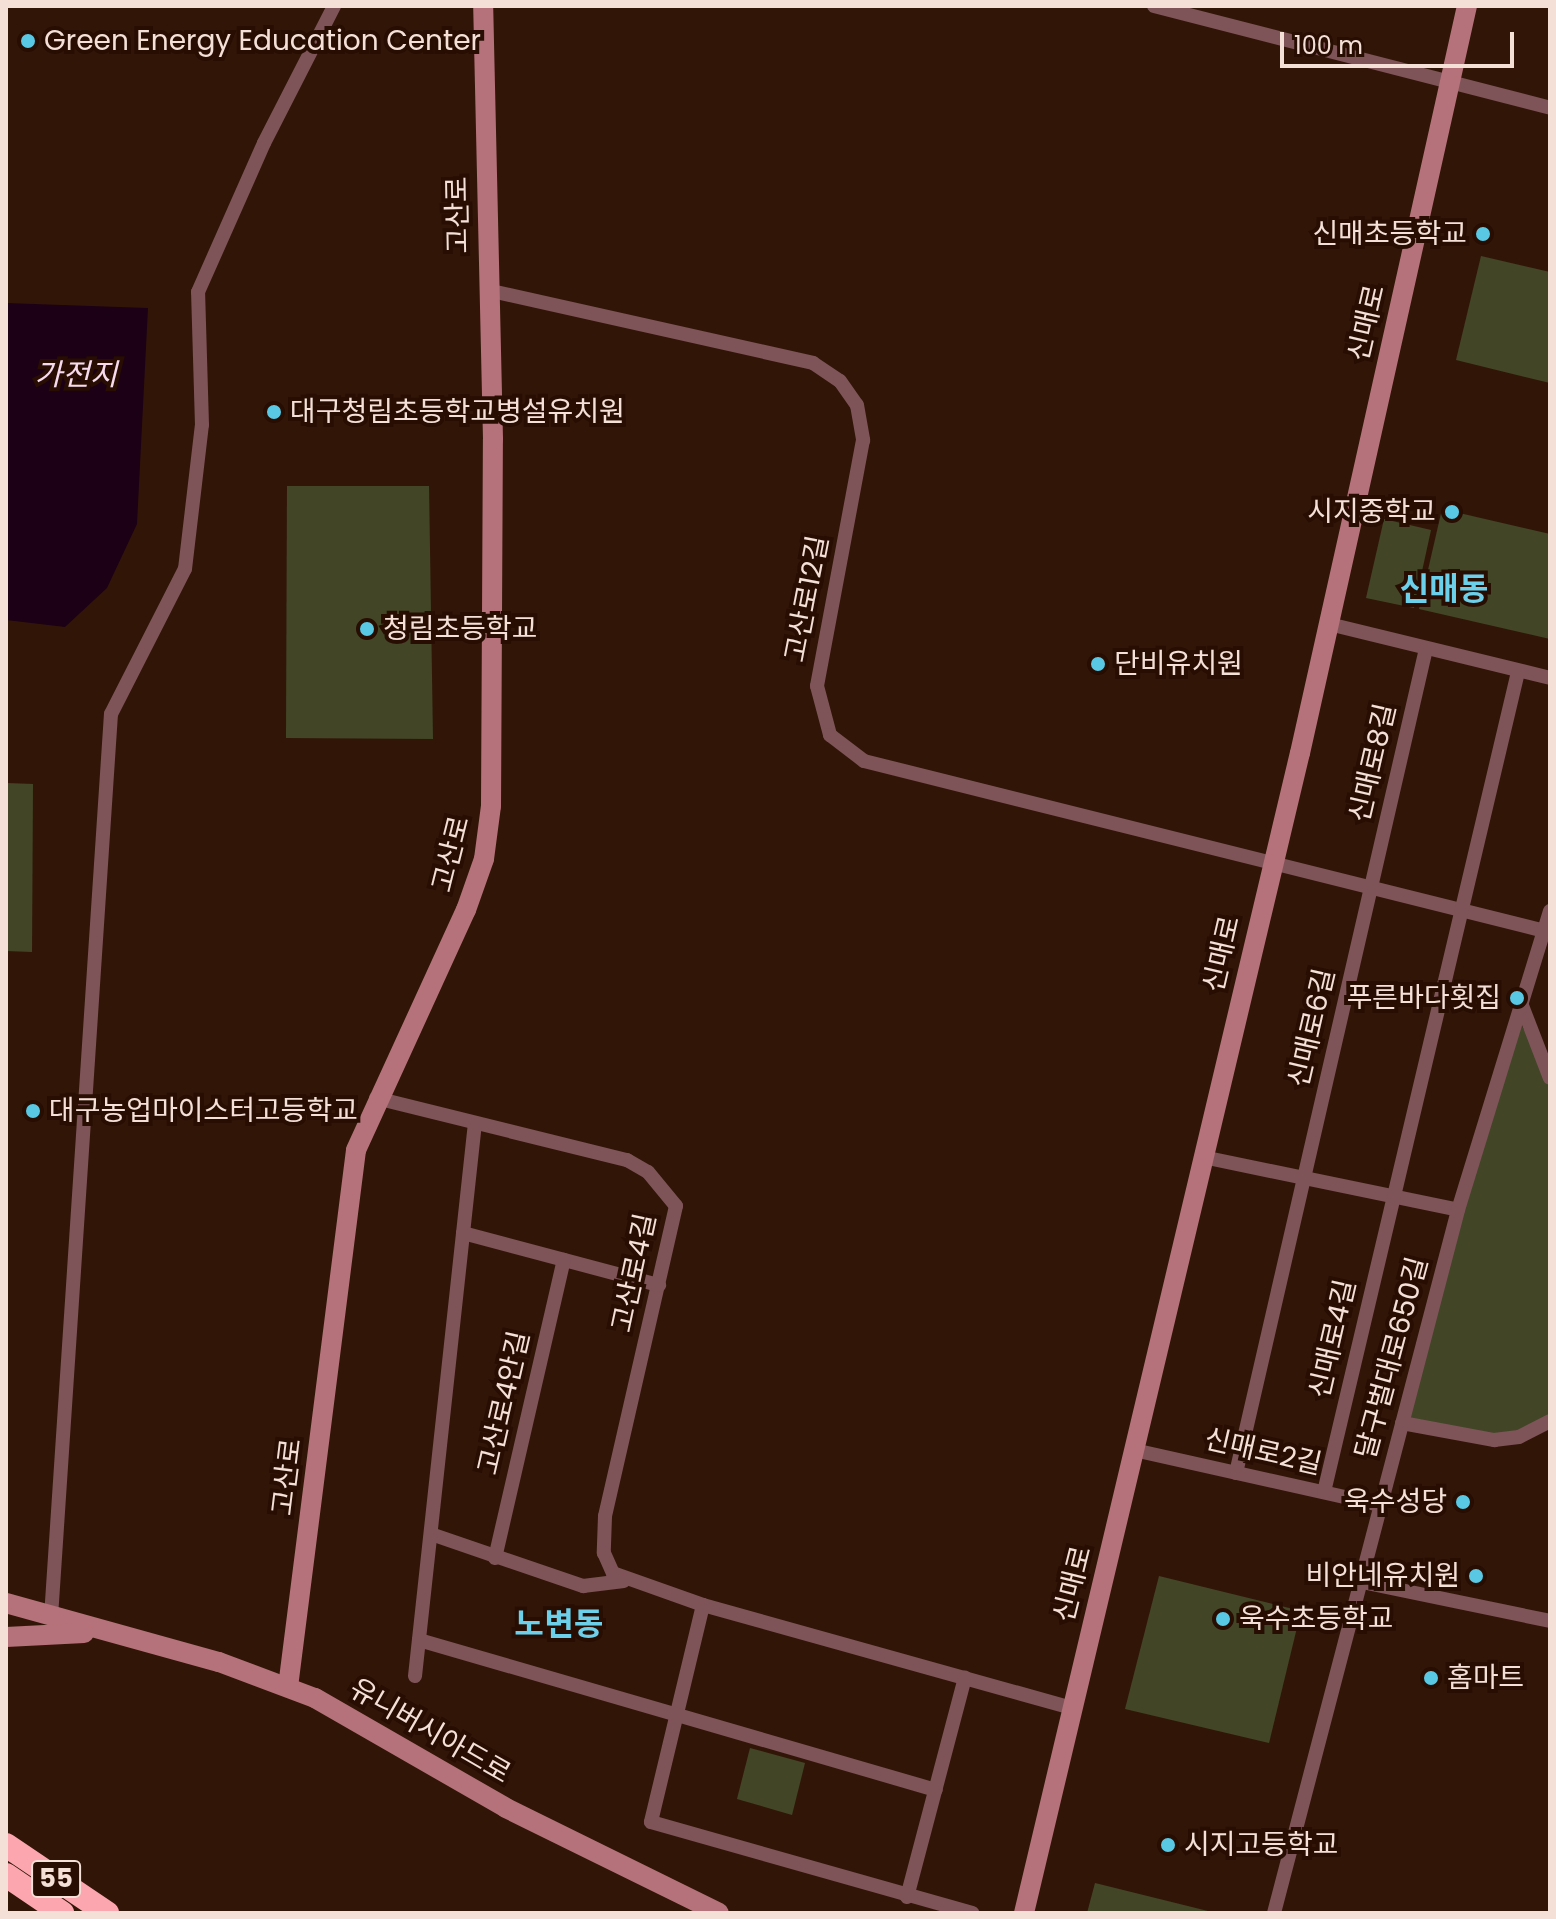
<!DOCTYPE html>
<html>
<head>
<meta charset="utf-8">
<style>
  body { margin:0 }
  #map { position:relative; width:1556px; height:1919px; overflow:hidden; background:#311608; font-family:Poppins,"Noto Sans KR",sans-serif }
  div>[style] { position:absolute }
  .green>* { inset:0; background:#424627 }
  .water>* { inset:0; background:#1c0015 }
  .street>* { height:14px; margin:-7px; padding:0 7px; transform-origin:7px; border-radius:7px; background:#7f5459 }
  .secondary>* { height:20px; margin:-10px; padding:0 10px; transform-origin:10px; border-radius:10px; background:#b6727a }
  .highway>* { height:24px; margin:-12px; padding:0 12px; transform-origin:12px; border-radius:12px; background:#fca6af }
  .dots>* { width:22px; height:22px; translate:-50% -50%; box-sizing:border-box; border:4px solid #270d02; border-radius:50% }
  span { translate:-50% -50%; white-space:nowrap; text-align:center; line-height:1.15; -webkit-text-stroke:8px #270d02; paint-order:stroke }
  .shield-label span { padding:2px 6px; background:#270d02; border:2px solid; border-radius:6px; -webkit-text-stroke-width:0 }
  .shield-label { font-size:26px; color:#f4e0d7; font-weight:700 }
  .poi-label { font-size:28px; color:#f4e0d7 }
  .left { translate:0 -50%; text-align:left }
  .right { translate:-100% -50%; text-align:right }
  .street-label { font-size:28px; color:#f4e0d7 }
  .water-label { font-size:30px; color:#f7dbed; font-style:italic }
  .quarter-label { font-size:32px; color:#6dd0eb; font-weight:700 }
  .frame { position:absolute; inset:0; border:8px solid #f4e0d7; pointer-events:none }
  .scale { position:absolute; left:1280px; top:32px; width:234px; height:36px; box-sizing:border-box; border:4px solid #f4e0d7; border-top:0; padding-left:10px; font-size:24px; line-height:28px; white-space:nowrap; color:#f4e0d7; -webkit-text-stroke:6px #270d02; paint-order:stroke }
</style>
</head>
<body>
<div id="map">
  <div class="green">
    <div style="clip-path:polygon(1481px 256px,1550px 272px,1550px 383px,1456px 360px)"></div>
    <div style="clip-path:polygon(287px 486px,429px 486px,433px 739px,286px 738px)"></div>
    <div style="clip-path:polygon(1442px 509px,1550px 534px,1550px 639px,1419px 609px)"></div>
    <div style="clip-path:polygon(1384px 519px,1431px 530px,1414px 608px,1366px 598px)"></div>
    <div style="clip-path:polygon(6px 783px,33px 784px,32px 952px,6px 951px)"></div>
    <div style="clip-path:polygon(1516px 1015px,1550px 1078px,1550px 1421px,1519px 1437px,1402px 1423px)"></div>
    <div style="clip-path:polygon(1159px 1576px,1301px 1611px,1269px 1743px,1125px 1709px)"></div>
    <div style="clip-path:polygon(750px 1748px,805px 1763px,792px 1815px,737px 1799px)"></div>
    <div style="clip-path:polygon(1095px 1883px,1216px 1913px,1087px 1913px)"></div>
  </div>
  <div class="water">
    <div style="clip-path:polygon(6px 303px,148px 308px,137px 524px,107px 588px,65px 627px,6px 620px)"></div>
  </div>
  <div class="street">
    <div style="left:1154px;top:6px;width:409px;rotate:14.4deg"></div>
    <div style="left:487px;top:290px;width:334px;rotate:12.6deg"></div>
    <div style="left:813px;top:363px;width:32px;rotate:34deg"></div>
    <div style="left:840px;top:381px;width:29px;rotate:55deg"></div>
    <div style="left:857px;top:405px;width:36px;rotate:80deg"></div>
    <div style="left:863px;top:440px;width:250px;rotate:100.6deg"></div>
    <div style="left:817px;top:686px;width:51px;rotate:75.1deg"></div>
    <div style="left:830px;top:735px;width:43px;rotate:37.4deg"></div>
    <div style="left:864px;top:761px;width:698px;rotate:14.02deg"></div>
    <div style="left:1329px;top:624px;width:228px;rotate:13.7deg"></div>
    <div style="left:1521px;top:1003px;width:80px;rotate:68.9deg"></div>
    <div style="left:376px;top:1098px;width:259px;rotate:13.9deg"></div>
    <div style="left:627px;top:1160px;width:24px;rotate:30deg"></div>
    <div style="left:648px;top:1172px;width:44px;rotate:50.5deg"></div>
    <div style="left:676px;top:1206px;width:318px;rotate:102.9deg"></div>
    <div style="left:605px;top:1516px;width:37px;rotate:92deg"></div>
    <div style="left:604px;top:1553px;width:22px;rotate:66deg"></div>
    <div style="left:613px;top:1573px;width:96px;rotate:19.6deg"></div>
    <div style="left:703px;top:1605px;width:383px;rotate:15.6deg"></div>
    <div style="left:1203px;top:1157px;width:260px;rotate:11.7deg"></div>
    <div style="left:463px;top:1233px;width:203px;rotate:14.9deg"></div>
    <div style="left:1402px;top:1423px;width:94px;rotate:10.5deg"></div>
    <div style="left:1494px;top:1440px;width:25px;rotate:-7deg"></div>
    <div style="left:1519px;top:1437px;width:35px;rotate:-27deg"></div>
    <div style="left:1134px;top:1450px;width:253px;rotate:12.6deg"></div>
    <div style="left:1236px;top:1473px;width:846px;rotate:-77.02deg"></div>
    <div style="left:1324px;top:1492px;width:843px;rotate:-76.69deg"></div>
    <div style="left:431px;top:1534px;width:161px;rotate:18.9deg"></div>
    <div style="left:583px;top:1586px;width:41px;rotate:-7deg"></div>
    <div style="left:495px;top:1558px;width:306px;rotate:-77deg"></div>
    <div style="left:1362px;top:1582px;width:192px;rotate:11.7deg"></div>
    <div style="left:703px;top:1605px;width:223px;rotate:103.5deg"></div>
    <div style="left:651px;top:1822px;width:334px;rotate:15.8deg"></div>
    <div style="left:51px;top:1617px;width:905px;rotate:-86.2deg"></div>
    <div style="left:111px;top:714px;width:163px;rotate:-63deg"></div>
    <div style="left:185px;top:569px;width:145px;rotate:-83.3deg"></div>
    <div style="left:202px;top:425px;width:133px;rotate:-91.7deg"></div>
    <div style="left:198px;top:292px;width:163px;rotate:-66.1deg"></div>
    <div style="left:264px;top:143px;width:154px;rotate:-62.9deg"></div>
    <div style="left:419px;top:1640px;width:538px;rotate:16.18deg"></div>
    <div style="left:415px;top:1676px;width:556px;rotate:-83.81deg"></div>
    <div style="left:907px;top:1897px;width:227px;rotate:-75.2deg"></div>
    <div style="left:1274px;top:1913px;width:727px;rotate:-75.33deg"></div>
    <div style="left:1458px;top:1210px;width:313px;rotate:-72.9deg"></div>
  </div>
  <div class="secondary">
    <div style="left:6px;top:1603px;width:221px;rotate:15.5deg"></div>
    <div style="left:219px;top:1662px;width:103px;rotate:20.6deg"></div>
    <div style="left:315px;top:1698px;width:220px;rotate:29.9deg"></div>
    <div style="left:506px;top:1808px;width:237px;rotate:26.2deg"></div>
    <div style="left:6px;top:1637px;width:78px;rotate:-2.9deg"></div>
    <div style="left:288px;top:1687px;width:541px;rotate:-82.78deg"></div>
    <div style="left:356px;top:1150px;width:264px;rotate:-65.4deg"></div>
    <div style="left:466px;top:910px;width:54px;rotate:-70.6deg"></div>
    <div style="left:484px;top:859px;width:53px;rotate:-82.5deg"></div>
    <div style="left:491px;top:806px;width:367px;rotate:-89.7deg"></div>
    <div style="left:493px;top:439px;width:433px;rotate:-91.3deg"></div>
    <div style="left:1024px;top:1913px;width:1192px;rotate:-76.62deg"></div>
    <div style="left:1300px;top:753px;width:765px;rotate:-77.4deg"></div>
  </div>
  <div class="highway">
    <div style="left:6px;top:1845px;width:122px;rotate:34deg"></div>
    <div style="left:6px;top:1875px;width:68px;rotate:34.2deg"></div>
  </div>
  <div class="dots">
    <div style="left:28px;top:41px;background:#59c8e4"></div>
    <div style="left:1483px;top:234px;background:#59c8e4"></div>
    <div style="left:274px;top:412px;background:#59c8e4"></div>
    <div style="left:1452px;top:512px;background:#59c8e4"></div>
    <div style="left:367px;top:629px;background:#59c8e4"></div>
    <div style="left:1098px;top:664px;background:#59c8e4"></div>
    <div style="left:1517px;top:998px;background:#59c8e4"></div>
    <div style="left:33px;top:1111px;background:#59c8e4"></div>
    <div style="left:1463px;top:1502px;background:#59c8e4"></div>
    <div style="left:1476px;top:1576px;background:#59c8e4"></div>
    <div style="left:1223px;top:1619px;background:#59c8e4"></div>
    <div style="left:1431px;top:1678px;background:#59c8e4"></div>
    <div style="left:1168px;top:1845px;background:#59c8e4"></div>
  </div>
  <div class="shield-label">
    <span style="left:56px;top:1879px">55</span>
  </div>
  <div class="poi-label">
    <span class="left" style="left:44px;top:41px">Green Energy Education Center</span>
    <span class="right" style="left:1467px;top:234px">신매초등학교</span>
    <span class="left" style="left:290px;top:412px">대구청림초등학교병설유치원</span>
    <span class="right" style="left:1436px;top:512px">시지중학교</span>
    <span class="left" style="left:383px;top:629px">청림초등학교</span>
    <span class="left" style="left:1114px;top:664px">단비유치원</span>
    <span class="right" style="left:1501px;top:998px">푸른바다횟집</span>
    <span class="left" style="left:49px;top:1111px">대구농업마이스터고등학교</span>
    <span class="right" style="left:1447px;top:1502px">욱수성당</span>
    <span class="right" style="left:1460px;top:1576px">비안네유치원</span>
    <span class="left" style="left:1239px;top:1619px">욱수초등학교</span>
    <span class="left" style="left:1447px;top:1678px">홈마트</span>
    <span class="left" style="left:1184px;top:1845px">시지고등학교</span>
  </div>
  <div class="street-label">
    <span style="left:458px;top:215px;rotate:-91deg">고산로</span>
    <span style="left:1367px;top:323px;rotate:-77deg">신매로</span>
    <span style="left:807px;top:599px;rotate:-79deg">고산로12길</span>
    <span style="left:1373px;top:763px;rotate:-77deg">신매로8길</span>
    <span style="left:451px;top:854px;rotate:-76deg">고산로</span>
    <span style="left:1222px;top:954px;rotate:-77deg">신매로</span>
    <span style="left:1312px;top:1028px;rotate:-77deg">신매로6길</span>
    <span style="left:634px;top:1273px;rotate:-78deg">고산로4길</span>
    <span style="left:1333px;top:1339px;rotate:-77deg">신매로4길</span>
    <span style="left:1392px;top:1358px;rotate:-75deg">달구벌대로650길</span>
    <span style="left:504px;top:1403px;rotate:-77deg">고산로4안길</span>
    <span style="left:1263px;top:1452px;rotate:13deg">신매로2길</span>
    <span style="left:287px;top:1477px;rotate:-83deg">고산로</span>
    <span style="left:1073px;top:1584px;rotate:-76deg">신매로</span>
    <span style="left:430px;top:1731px;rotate:30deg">유니버시아드로</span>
  </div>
  <div class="water-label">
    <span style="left:76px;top:375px">가전지</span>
  </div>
  <div class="quarter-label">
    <span style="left:1444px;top:589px">신매동</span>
    <span style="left:559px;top:1624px">노변동</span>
  </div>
  <div class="frame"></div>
  <div class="scale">100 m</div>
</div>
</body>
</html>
